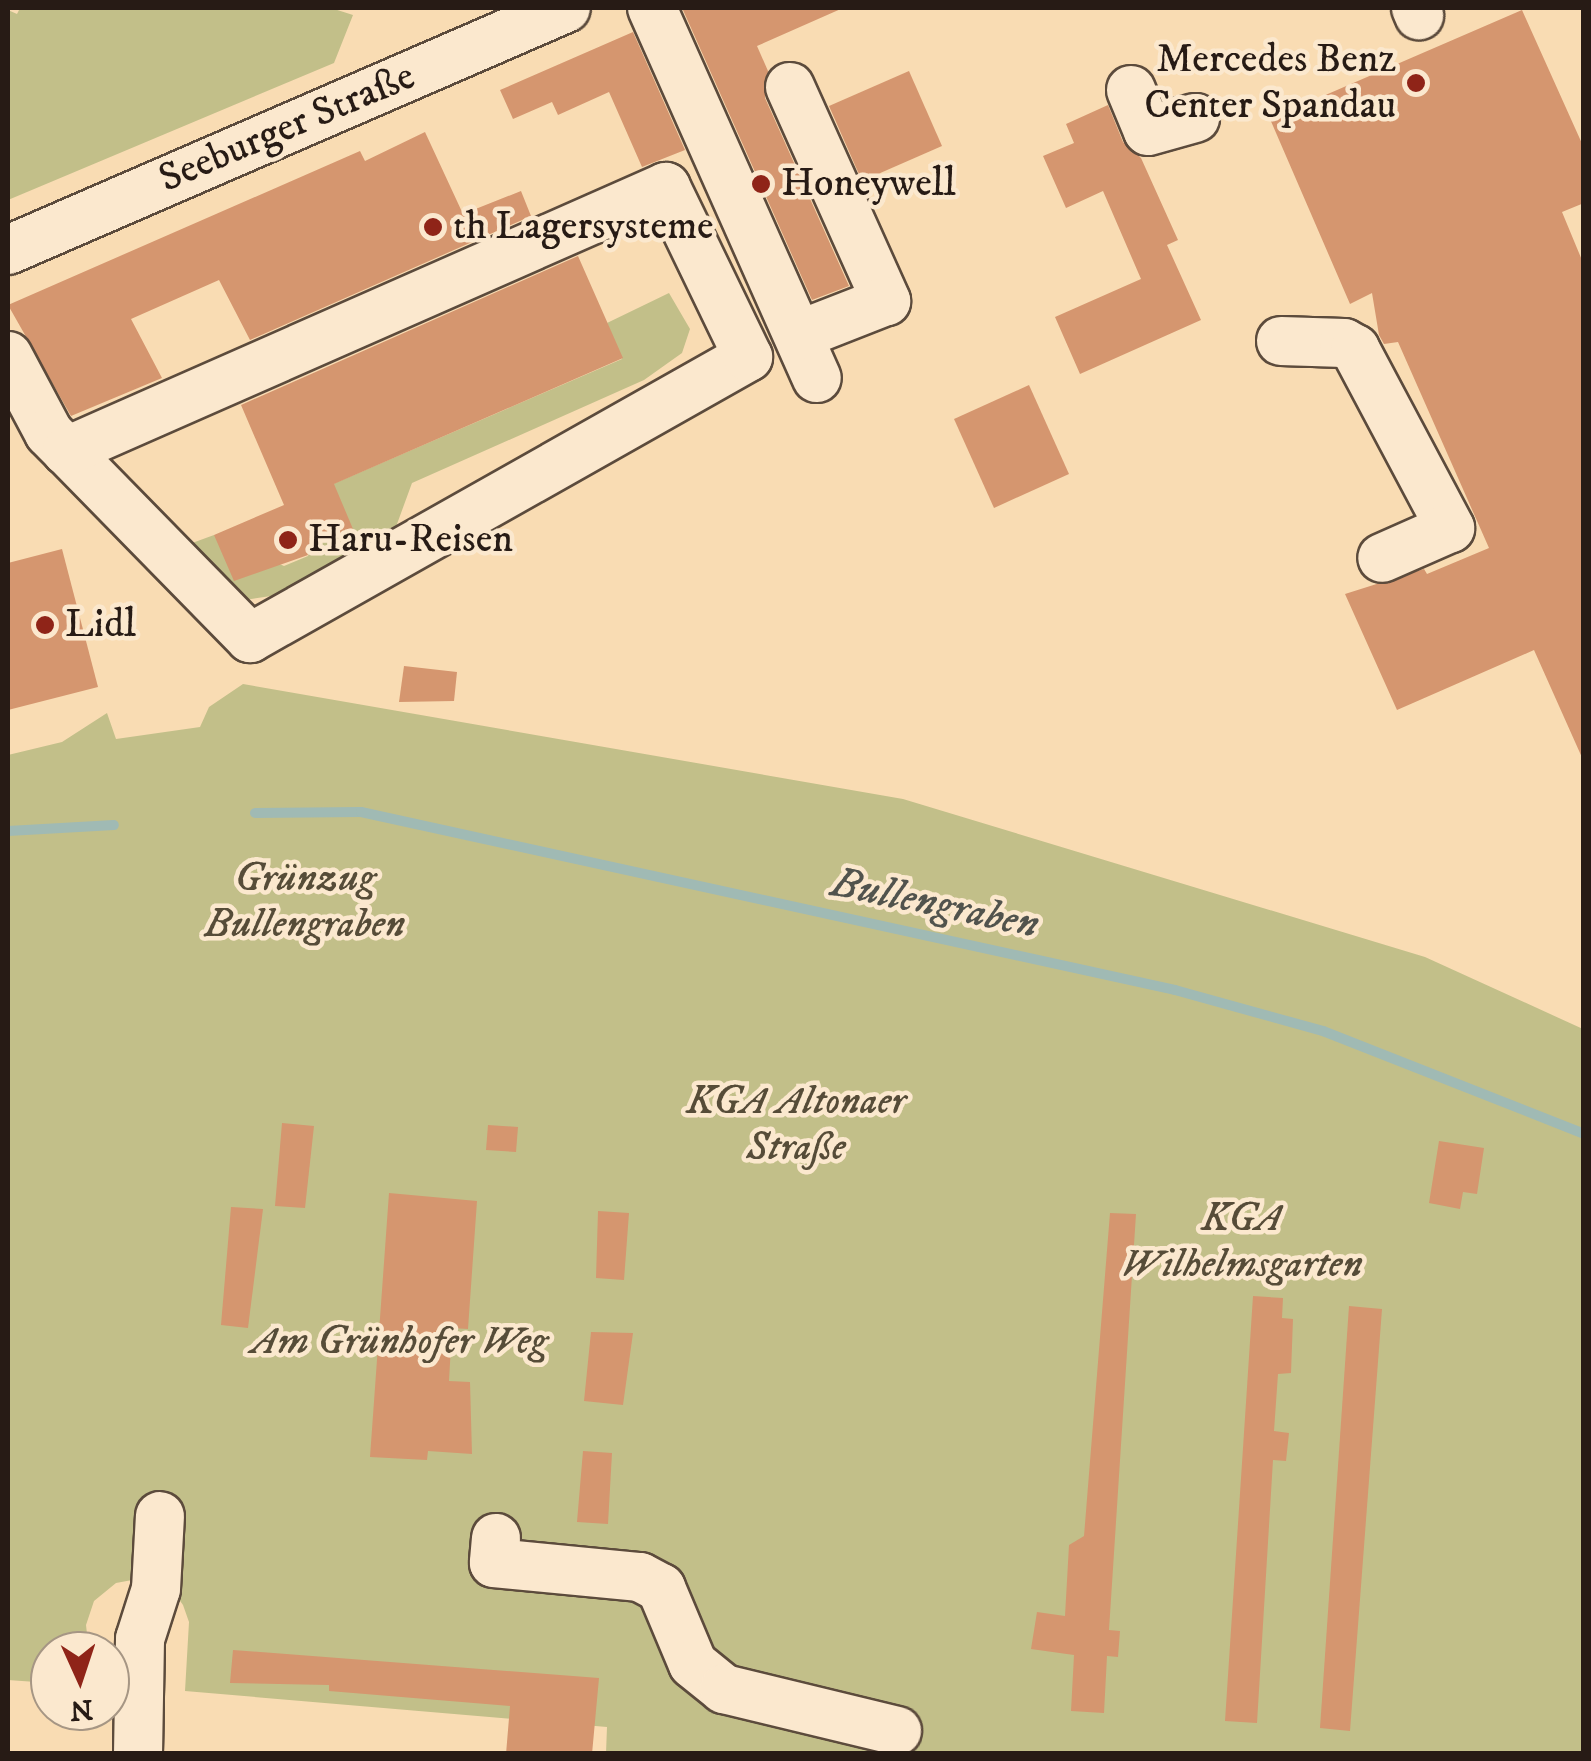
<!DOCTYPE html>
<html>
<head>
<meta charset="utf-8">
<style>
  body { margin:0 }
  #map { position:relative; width:1591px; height:1761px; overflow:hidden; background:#f9dcb3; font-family:"IM FELL DW Pica",serif }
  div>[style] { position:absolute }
  .green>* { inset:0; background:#c2bf89 }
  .stream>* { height:10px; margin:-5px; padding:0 5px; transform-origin:5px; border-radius:5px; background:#a0bab4 }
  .building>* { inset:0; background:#d5966f }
  .roads { filter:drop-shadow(2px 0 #5c4b3c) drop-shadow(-2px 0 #5c4b3c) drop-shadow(0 2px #5c4b3c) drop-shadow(0 -2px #5c4b3c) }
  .minor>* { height:48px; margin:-24px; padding:0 24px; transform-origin:24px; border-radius:24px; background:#fbe8ce }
  .dots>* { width:28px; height:28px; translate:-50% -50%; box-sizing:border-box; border:5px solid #fbe8ce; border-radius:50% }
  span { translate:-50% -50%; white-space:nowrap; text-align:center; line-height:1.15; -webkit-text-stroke:9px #fbe8ce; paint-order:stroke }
  .poi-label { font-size:40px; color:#271b15 }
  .right { translate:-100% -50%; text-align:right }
  .left { translate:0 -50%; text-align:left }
  .street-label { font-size:40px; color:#271b15 }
  .park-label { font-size:40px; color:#564c38; font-style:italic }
  .water-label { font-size:42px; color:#51534d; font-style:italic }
  .frame { position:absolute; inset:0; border:10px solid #271b15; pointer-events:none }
  .north { position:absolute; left:30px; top:1631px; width:100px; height:100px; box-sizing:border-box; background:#fbe8ce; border:2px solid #a69684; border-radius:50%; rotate:177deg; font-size:28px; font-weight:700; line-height:40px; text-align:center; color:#271b15 }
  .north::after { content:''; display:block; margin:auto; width:35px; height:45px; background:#8f2418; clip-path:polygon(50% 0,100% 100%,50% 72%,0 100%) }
</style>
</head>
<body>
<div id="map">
  <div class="green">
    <div style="clip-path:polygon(20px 8px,331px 8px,353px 15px,334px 63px,8px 200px,8px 10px,17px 14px)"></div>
    <div style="clip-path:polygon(669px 293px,690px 329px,682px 353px,644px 380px,412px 483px,393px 535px,332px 571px,271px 596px,232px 602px,184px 546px,214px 535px,284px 566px,308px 556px,333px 484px,622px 359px,607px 323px)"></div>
    <div style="clip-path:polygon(243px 684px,903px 799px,1425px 957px,1583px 1029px,1583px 1753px,606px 1753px,607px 1727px,185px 1691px,189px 1622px,183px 1605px,173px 1591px,143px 1578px,116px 1583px,94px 1601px,86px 1625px,89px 1651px,50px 1651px,50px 1683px,8px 1680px,8px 755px,62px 742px,107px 713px,116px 739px,200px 727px,209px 707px)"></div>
  </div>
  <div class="stream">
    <div style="left:255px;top:813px;width:106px;rotate:-0.5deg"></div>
    <div style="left:361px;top:812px;width:833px;rotate:12.33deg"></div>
    <div style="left:1175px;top:990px;width:154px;rotate:15.5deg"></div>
    <div style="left:1323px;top:1031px;width:281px;rotate:21.5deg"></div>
    <div style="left:8px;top:831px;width:106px;rotate:-3.2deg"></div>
  </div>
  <div class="building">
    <div style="clip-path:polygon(690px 8px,843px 8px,757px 46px,768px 71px,765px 98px,849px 286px,812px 300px,683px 10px)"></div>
    <div style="clip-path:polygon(1522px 10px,1584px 148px,1584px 203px,1562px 212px,1584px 265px,1584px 762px,1534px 650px,1397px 710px,1345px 594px,1424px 569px,1427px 574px,1489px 548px,1398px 342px,1384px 344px,1379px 335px,1372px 293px,1350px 304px,1270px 119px)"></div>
    <div style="clip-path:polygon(633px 32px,685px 150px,642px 167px,609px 92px,558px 115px,552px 102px,513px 119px,500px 90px)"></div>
    <div style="clip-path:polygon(909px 71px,942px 146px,862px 181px,829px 106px)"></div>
    <div style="clip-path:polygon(1108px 105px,1123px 142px,1141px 158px,1178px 240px,1167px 245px,1201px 320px,1080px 374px,1055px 317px,1141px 279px,1103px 191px,1066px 208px,1043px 156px,1074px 143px,1066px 124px)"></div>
    <div style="clip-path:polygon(425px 132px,463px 214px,521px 191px,531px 216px,250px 340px,219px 280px,131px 319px,162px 378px,71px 416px,8px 305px,360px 151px,365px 161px)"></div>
    <div style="clip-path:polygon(578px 256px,623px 358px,334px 484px,353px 529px,306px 550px,308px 555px,234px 581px,214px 535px,284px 505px,241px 405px)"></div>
    <div style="clip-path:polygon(1029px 385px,1069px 474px,994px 508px,954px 419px)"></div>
    <div style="clip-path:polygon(62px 549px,98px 687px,8px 710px,8px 563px)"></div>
    <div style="clip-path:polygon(404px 666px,457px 672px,454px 701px,399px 702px)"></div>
    <div style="clip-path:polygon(282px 1123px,314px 1126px,305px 1208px,275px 1206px)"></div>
    <div style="clip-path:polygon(488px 1125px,518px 1127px,516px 1152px,486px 1150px)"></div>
    <div style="clip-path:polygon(1439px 1141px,1484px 1148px,1477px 1194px,1463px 1192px,1460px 1209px,1429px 1203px)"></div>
    <div style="clip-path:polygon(389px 1193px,477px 1201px,468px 1329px,452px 1328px,449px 1381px,470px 1382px,472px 1454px,428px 1451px,427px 1460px,370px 1457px)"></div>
    <div style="clip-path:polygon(231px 1207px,263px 1209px,248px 1328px,221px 1325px)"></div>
    <div style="clip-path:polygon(598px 1211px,629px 1213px,624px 1280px,596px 1278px)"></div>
    <div style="clip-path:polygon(1110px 1213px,1136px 1214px,1109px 1630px,1120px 1631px,1118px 1657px,1107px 1656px,1104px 1713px,1071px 1711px,1074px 1655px,1031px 1649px,1037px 1612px,1065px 1616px,1069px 1545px,1084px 1536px)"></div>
    <div style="clip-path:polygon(1253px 1296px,1283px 1298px,1282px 1318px,1293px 1319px,1291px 1373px,1278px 1374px,1274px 1431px,1289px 1433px,1286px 1461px,1273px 1460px,1257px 1723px,1225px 1721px)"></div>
    <div style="clip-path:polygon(1349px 1306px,1382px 1309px,1350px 1731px,1320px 1728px)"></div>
    <div style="clip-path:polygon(591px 1332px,633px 1333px,623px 1405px,584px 1401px)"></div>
    <div style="clip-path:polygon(583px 1451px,612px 1453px,608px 1524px,577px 1522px)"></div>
    <div style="clip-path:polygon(233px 1650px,599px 1678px,592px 1754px,506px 1754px,510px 1706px,329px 1691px,329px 1685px,230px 1683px)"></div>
  </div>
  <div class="roads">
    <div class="minor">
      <div style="left:652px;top:8px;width:405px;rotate:66deg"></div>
      <div style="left:1416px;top:8px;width:8px;rotate:67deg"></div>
      <div style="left:790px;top:87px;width:235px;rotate:65.8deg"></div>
      <div style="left:886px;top:301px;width:93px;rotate:158.7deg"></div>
      <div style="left:1131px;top:90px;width:44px;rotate:67.5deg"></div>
      <div style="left:1148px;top:131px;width:49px;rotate:-15.5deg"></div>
      <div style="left:8px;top:250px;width:608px;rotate:-23.45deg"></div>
      <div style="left:1281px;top:341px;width:63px;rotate:1.8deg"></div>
      <div style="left:1344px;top:343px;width:13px;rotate:29deg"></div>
      <div style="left:1355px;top:349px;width:203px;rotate:62deg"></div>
      <div style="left:1450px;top:528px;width:74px;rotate:156.2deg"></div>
      <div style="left:8px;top:356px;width:87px;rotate:62deg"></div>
      <div style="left:49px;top:433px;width:25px;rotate:45deg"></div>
      <div style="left:67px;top:451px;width:262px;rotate:45.6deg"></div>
      <div style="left:250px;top:638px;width:572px;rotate:-29.43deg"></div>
      <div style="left:748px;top:357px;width:189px;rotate:-115.8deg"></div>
      <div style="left:666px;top:187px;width:655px;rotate:156.22deg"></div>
      <div style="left:496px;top:1538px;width:25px;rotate:95deg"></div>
      <div style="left:494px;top:1563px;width:147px;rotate:5.5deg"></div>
      <div style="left:640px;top:1577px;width:24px;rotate:28deg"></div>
      <div style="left:661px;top:1588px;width:82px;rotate:67.2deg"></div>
      <div style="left:693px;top:1664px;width:40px;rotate:39deg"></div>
      <div style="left:724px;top:1689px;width:178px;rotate:13.6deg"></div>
      <div style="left:138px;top:1754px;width:115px;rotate:-89deg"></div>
      <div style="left:140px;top:1639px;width:52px;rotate:-72.3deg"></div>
      <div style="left:156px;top:1589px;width:73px;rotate:-86.9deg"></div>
    </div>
  </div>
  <div class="dots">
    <div style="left:1416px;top:83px;background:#8f2418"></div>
    <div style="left:761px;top:184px;background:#8f2418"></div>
    <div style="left:433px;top:227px;background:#8f2418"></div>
    <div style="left:288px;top:540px;background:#8f2418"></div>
    <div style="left:45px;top:625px;background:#8f2418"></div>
  </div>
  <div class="poi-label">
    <span class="right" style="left:1396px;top:83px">Mercedes Benz<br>Center Spandau</span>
    <span class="left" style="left:781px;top:184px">Honeywell</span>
    <span class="left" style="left:453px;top:227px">th Lagersysteme</span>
    <span class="left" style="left:308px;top:540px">Haru-Reisen</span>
    <span class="left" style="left:65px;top:625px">Lidl</span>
  </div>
  <div class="street-label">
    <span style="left:287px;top:128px;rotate:-23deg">Seeburger Straße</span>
  </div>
  <div class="park-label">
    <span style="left:305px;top:902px">Grünzug<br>Bullengraben</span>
    <span style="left:796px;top:1125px">KGA Altonaer<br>Straße</span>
    <span style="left:1242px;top:1242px">KGA<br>Wilhelmsgarten</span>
    <span style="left:399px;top:1342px">Am Grünhofer Weg</span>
  </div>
  <div class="water-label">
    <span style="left:935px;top:904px;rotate:12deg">Bullengraben</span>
  </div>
  <div class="frame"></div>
  <div class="north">N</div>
</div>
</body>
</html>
